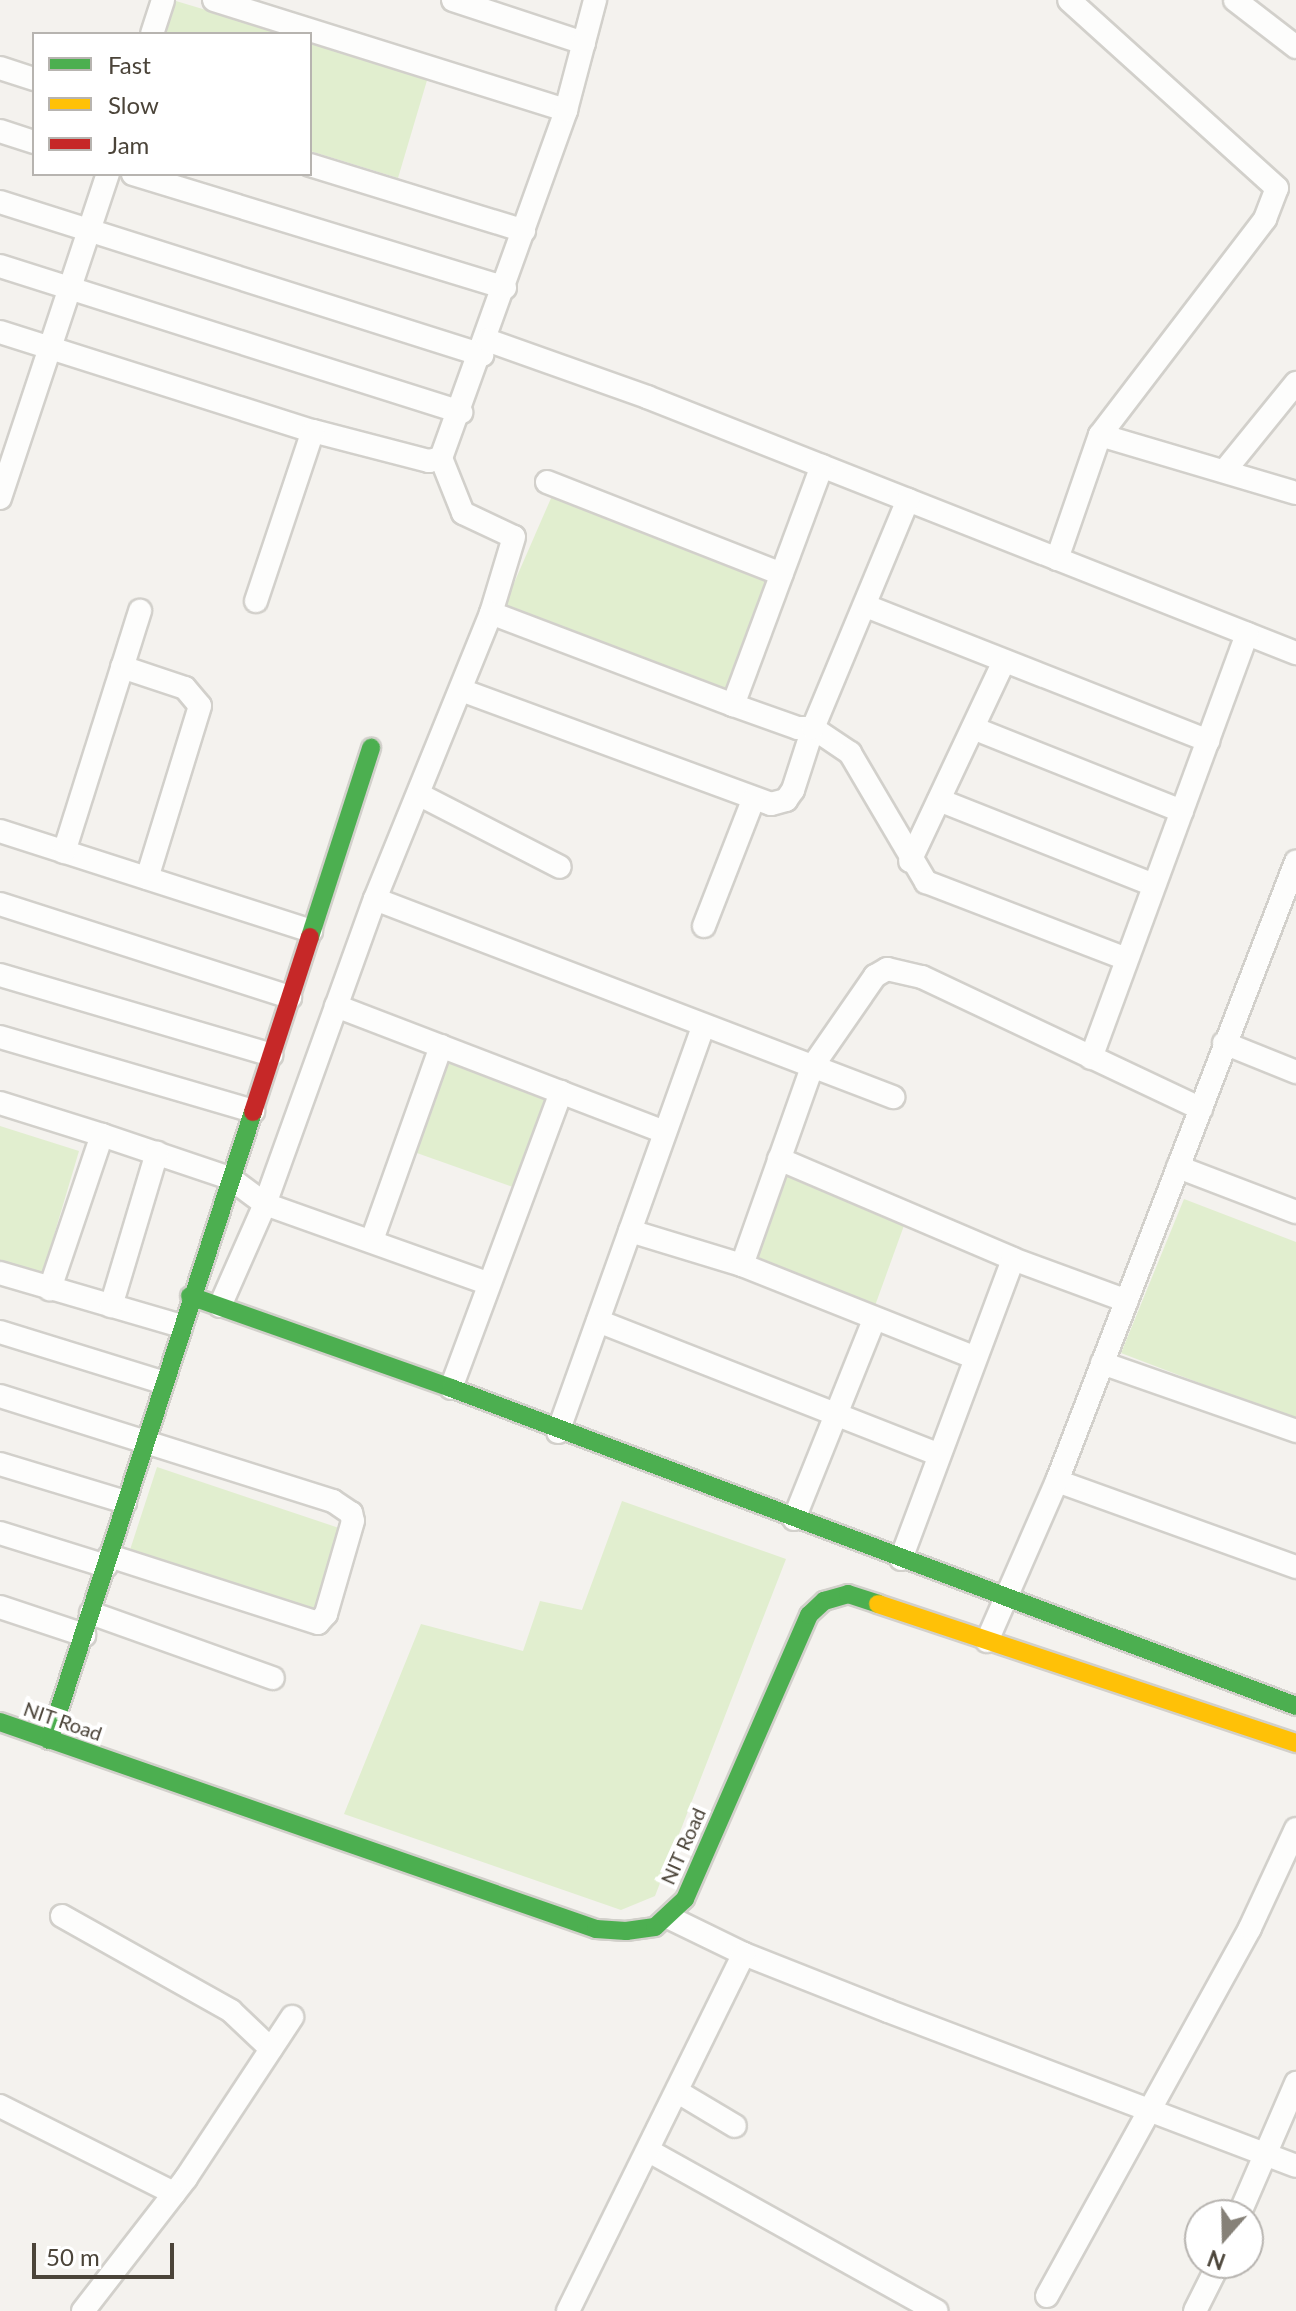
<!DOCTYPE html>
<html>
<head>
<meta charset="utf-8">
<style>
  body { margin:0 }
  #map { position:relative; width:1296px; height:2311px; overflow:hidden; background:#f4f2ee; font-family:Lato,sans-serif }
  div>[style] { position:absolute }
  .green>* { inset:0; background:#e1eecf }
  .roads { filter:drop-shadow(2px 0 #d2d0cb) drop-shadow(-2px 0 #d2d0cb) drop-shadow(0 2px #d2d0cb) drop-shadow(0 -2px #d2d0cb) }
  .street>* { height:22px; margin:-11px; padding:0 11px; transform-origin:11px; border-radius:11px; background:#fdfdfc }
  .fast>* { height:18px; margin:-9px; padding:0 9px; transform-origin:9px; border-radius:9px; background:#4caf50 }
  .slow>* { height:18px; margin:-9px; padding:0 9px; transform-origin:9px; border-radius:9px; background:#ffc107 }
  .jam>* { height:18px; margin:-9px; padding:0 9px; transform-origin:9px; border-radius:9px; background:#c62828 }
  span { translate:-50% -50%; white-space:nowrap; text-align:center; line-height:1.15; -webkit-text-stroke:8px #fff; paint-order:stroke }
  .street-label { font-size:20px; color:#4b4439 }
  .legend { position:absolute; left:32px; top:32px; width:280px; height:144px; box-sizing:border-box; background:#fff; border:2px solid #b7b4b0; margin:0; padding:10px 14px; list-style:none; font-size:24px; color:#4b4439 }
  .legend li { display:flex; align-items:center; gap:16px; height:40px }
  .legend b { width:40px; border:2px solid #b7b4b0 }
  .north { position:absolute; left:1184px; top:2199px; width:80px; height:80px; box-sizing:border-box; background:#fff; border:2px solid #b7b4b0; border-radius:50%; rotate:200deg; font-size:22px; font-weight:700; line-height:32px; text-align:center; color:#4b4439 }
  .north::after { content:''; display:block; margin:auto; width:28px; height:36px; background:#868178; clip-path:polygon(50% 0,100% 100%,50% 72%,0 100%) }
  .scale { position:absolute; left:32px; top:2243px; width:142px; height:36px; box-sizing:border-box; border:4px solid #4b4439; border-top:0; padding-left:10px; font-size:24px; line-height:28px; white-space:nowrap; color:#4b4439; -webkit-text-stroke:6px #fff; paint-order:stroke }
</style>
</head>
<body>
<div id="map">
  <div class="green">
    <div style="clip-path:polygon(176px 1px,286px 34px,165px 34px)"></div>
    <div style="clip-path:polygon(310px 41px,428px 77px,398px 178px,310px 151px)"></div>
    <div style="clip-path:polygon(552px 496px,768px 581px,726px 691px,504px 606px)"></div>
    <div style="clip-path:polygon(446px 1058px,549px 1097px,513px 1187px,414px 1152px)"></div>
    <div style="clip-path:polygon(0 1126px,79px 1151px,41px 1279px,0 1267px)"></div>
    <div style="clip-path:polygon(784px 1170px,906px 1220px,872px 1314px,751px 1262px)"></div>
    <div style="clip-path:polygon(1184px 1199px,1296px 1242px,1296px 1420px,1121px 1353px)"></div>
    <div style="clip-path:polygon(157px 1467px,345px 1530px,315px 1617px,128px 1556px)"></div>
    <div style="clip-path:polygon(622px 1501px,786px 1559px,655px 1896px,621px 1910px,344px 1814px,421px 1624px,523px 1651px,540px 1601px,582px 1610px)"></div>
  </div>
  <div class="roads">
    <div class="street">
      <div style="left:214px;top:0;width:369px;rotate:17.4deg"></div>
      <div style="left:453px;top:0;width:138px;rotate:18.2deg"></div>
      <div style="left:1235px;top:0;width:77px;rotate:37.6deg"></div>
      <div style="left:152px;top:34px;width:36px;rotate:-72deg"></div>
      <div style="left:0;top:68px;width:36px;rotate:18deg"></div>
      <div style="left:0;top:131px;width:36px;rotate:18deg"></div>
      <div style="left:310px;top:165px;width:224px;rotate:17.1deg"></div>
      <div style="left:133px;top:174px;width:389px;rotate:17deg"></div>
      <div style="left:0;top:202px;width:506px;rotate:17.61deg"></div>
      <div style="left:0;top:266px;width:484px;rotate:17.6deg"></div>
      <div style="left:0;top:332px;width:328px;rotate:17.6deg"></div>
      <div style="left:313px;top:431px;width:120px;rotate:14.5deg"></div>
      <div style="left:429px;top:461px;width:12px;rotate:-14deg"></div>
      <div style="left:441px;top:458px;width:370px;rotate:-70.2deg"></div>
      <div style="left:566px;top:110px;width:114px;rotate:-75.2deg"></div>
      <div style="left:487px;top:340px;width:170px;rotate:19.6deg"></div>
      <div style="left:647px;top:397px;width:698px;rotate:21.53deg"></div>
      <div style="left:1100px;top:435px;width:204px;rotate:16.5deg"></div>
      <div style="left:441px;top:458px;width:59px;rotate:68.2deg"></div>
      <div style="left:463px;top:513px;width:56px;rotate:25.2deg"></div>
      <div style="left:514px;top:537px;width:79px;rotate:106.8deg"></div>
      <div style="left:1226px;top:469px;width:111px;rotate:-50.9deg"></div>
      <div style="left:547px;top:482px;width:252px;rotate:21.4deg"></div>
      <div style="left:0;top:498px;width:342px;rotate:-71.6deg"></div>
      <div style="left:1057px;top:559px;width:131px;rotate:-70.9deg"></div>
      <div style="left:1100px;top:435px;width:272px;rotate:-52.6deg"></div>
      <div style="left:1265px;top:219px;width:33px;rotate:-69deg"></div>
      <div style="left:1277px;top:188px;width:280px;rotate:-137.9deg"></div>
      <div style="left:256px;top:601px;width:179px;rotate:-71.5deg"></div>
      <div style="left:866px;top:606px;width:368px;rotate:21.5deg"></div>
      <div style="left:122px;top:667px;width:66px;rotate:18.4deg"></div>
      <div style="left:185px;top:688px;width:23px;rotate:50deg"></div>
      <div style="left:200px;top:706px;width:180px;rotate:107.1deg"></div>
      <div style="left:461px;top:690px;width:330px;rotate:20.2deg"></div>
      <div style="left:771px;top:804px;width:16px;rotate:-15deg"></div>
      <div style="left:786px;top:800px;width:12px;rotate:-55deg"></div>
      <div style="left:793px;top:790px;width:65px;rotate:-72.1deg"></div>
      <div style="left:813px;top:728px;width:45px;rotate:34deg"></div>
      <div style="left:850px;top:753px;width:150px;rotate:59.5deg"></div>
      <div style="left:926px;top:882px;width:215px;rotate:21deg"></div>
      <div style="left:733px;top:705px;width:255px;rotate:-69.6deg"></div>
      <div style="left:973px;top:728px;width:225px;rotate:21.7deg"></div>
      <div style="left:420px;top:795px;width:157px;rotate:27.2deg"></div>
      <div style="left:939px;top:800px;width:231px;rotate:21.6deg"></div>
      <div style="left:0;top:831px;width:327px;rotate:17.8deg"></div>
      <div style="left:64px;top:852px;width:253px;rotate:-72.5deg"></div>
      <div style="left:910px;top:861px;width:221px;rotate:-64.8deg"></div>
      <div style="left:375px;top:899px;width:309px;rotate:-67.9deg"></div>
      <div style="left:491px;top:613px;width:259px;rotate:20.8deg"></div>
      <div style="left:733px;top:705px;width:69px;rotate:19.5deg"></div>
      <div style="left:798px;top:728px;width:15px"></div>
      <div style="left:813px;top:728px;width:247px;rotate:-67.4deg"></div>
      <div style="left:0;top:904px;width:305px;rotate:17.8deg"></div>
      <div style="left:704px;top:926px;width:137px;rotate:-68.7deg"></div>
      <div style="left:0;top:975px;width:283px;rotate:16.4deg"></div>
      <div style="left:336px;top:1006px;width:352px;rotate:21deg"></div>
      <div style="left:0;top:1037px;width:264px;rotate:16.3deg"></div>
      <div style="left:1224px;top:1043px;width:78px;rotate:21.9deg"></div>
      <div style="left:1091px;top:1058px;width:452px;rotate:-69.8deg"></div>
      <div style="left:0;top:1103px;width:107px;rotate:17.4deg"></div>
      <div style="left:102px;top:1135px;width:163px;rotate:108.7deg"></div>
      <div style="left:102px;top:1135px;width:135px;rotate:18.6deg"></div>
      <div style="left:230px;top:1178px;width:44px;rotate:36.6deg"></div>
      <div style="left:265px;top:1204px;width:236px;rotate:19.6deg"></div>
      <div style="left:779px;top:1159px;width:254px;rotate:23.1deg"></div>
      <div style="left:1013px;top:1259px;width:121px;rotate:20.2deg"></div>
      <div style="left:1178px;top:1167px;width:126px;rotate:20.9deg"></div>
      <div style="left:630px;top:1231px;width:117px;rotate:16.9deg"></div>
      <div style="left:742px;top:1265px;width:249px;rotate:21.7deg"></div>
      <div style="left:372px;top:1240px;width:206px;rotate:-70.4deg"></div>
      <div style="left:742px;top:1265px;width:210px;rotate:-70.5deg"></div>
      <div style="left:812px;top:1067px;width:111px;rotate:-55.3deg"></div>
      <div style="left:875px;top:976px;width:14px;rotate:-30deg"></div>
      <div style="left:887px;top:969px;width:36px;rotate:13deg"></div>
      <div style="left:922px;top:977px;width:309px;rotate:25.3deg"></div>
      <div style="left:0;top:1273px;width:189px;rotate:16.3deg"></div>
      <div style="left:111px;top:1306px;width:160px;rotate:-73.3deg"></div>
      <div style="left:220px;top:1306px;width:111px;rotate:-66.2deg"></div>
      <div style="left:265px;top:1204px;width:324px;rotate:-70.2deg"></div>
      <div style="left:375px;top:899px;width:555px;rotate:20.92deg"></div>
      <div style="left:598px;top:1321px;width:365px;rotate:21.4deg"></div>
      <div style="left:0;top:1332px;width:170px;rotate:17.2deg"></div>
      <div style="left:1102px;top:1363px;width:206px;rotate:19.3deg"></div>
      <div style="left:451px;top:1388px;width:316px;rotate:-69.6deg"></div>
      <div style="left:0;top:1396px;width:349px;rotate:17.5deg"></div>
      <div style="left:333px;top:1501px;width:22px;rotate:34deg"></div>
      <div style="left:351px;top:1513px;width:8px;rotate:76deg"></div>
      <div style="left:353px;top:1521px;width:97px;rotate:106.2deg"></div>
      <div style="left:326px;top:1614px;width:12px;rotate:132deg"></div>
      <div style="left:318px;top:1623px;width:219px;rotate:-162.2deg"></div>
      <div style="left:558px;top:1432px;width:431px;rotate:-70.3deg"></div>
      <div style="left:0;top:1464px;width:131px;rotate:16.9deg"></div>
      <div style="left:1057px;top:1481px;width:254px;rotate:19.8deg"></div>
      <div style="left:794px;top:1519px;width:214px;rotate:-68.1deg"></div>
      <div style="left:0;top:1533px;width:111px;rotate:17.3deg"></div>
      <div style="left:901px;top:1559px;width:320px;rotate:-69.5deg"></div>
      <div style="left:0;top:1607px;width:89px;rotate:18.4deg"></div>
      <div style="left:91px;top:1613px;width:193px;rotate:19.7deg"></div>
      <div style="left:987px;top:1641px;width:175px;rotate:-66.4deg"></div>
      <div style="left:1057px;top:1481px;width:664px;rotate:-68.89deg"></div>
      <div style="left:62px;top:1916px;width:194px;rotate:29.3deg"></div>
      <div style="left:231px;top:2011px;width:55px;rotate:43.5deg"></div>
      <div style="left:670px;top:1918px;width:82px;rotate:25.9deg"></div>
      <div style="left:744px;top:1954px;width:155px;rotate:21.6deg"></div>
      <div style="left:888px;top:2011px;width:436px;rotate:20.8deg"></div>
      <div style="left:678px;top:2092px;width:66px;rotate:30.8deg"></div>
      <div style="left:0;top:2106px;width:195px;rotate:26.6deg"></div>
      <div style="left:649px;top:2151px;width:329px;rotate:29.1deg"></div>
      <div style="left:1239px;top:2215px;width:144px;rotate:-66.6deg"></div>
      <div style="left:1047px;top:2296px;width:420px;rotate:-61.1deg"></div>
      <div style="left:1250px;top:1928px;width:109px;rotate:-65.1deg"></div>
      <div style="left:83px;top:2311px;width:168px;rotate:-52.2deg"></div>
      <div style="left:186px;top:2178px;width:193px;rotate:-56.6deg"></div>
      <div style="left:568px;top:2311px;width:398px;rotate:-63.8deg"></div>
      <div style="left:1195px;top:2311px;width:54px;rotate:-63.4deg"></div>
    </div>
    <div class="fast">
      <div style="left:310px;top:937px;width:199px;rotate:-72.1deg"></div>
      <div style="left:190px;top:1296px;width:277px;rotate:19.4deg"></div>
      <div style="left:451px;top:1388px;width:903px;rotate:20.62deg"></div>
      <div style="left:0;top:1722px;width:631px;rotate:19.15deg"></div>
      <div style="left:596px;top:1929px;width:30px;rotate:4deg"></div>
      <div style="left:626px;top:1931px;width:29px;rotate:-8deg"></div>
      <div style="left:655px;top:1927px;width:41px;rotate:-43deg"></div>
      <div style="left:685px;top:1899px;width:310px;rotate:-66.4deg"></div>
      <div style="left:809px;top:1615px;width:21px;rotate:-43deg"></div>
      <div style="left:824px;top:1601px;width:25px;rotate:-16deg"></div>
      <div style="left:848px;top:1594px;width:32px;rotate:18deg"></div>
      <div style="left:49px;top:1740px;width:660px;rotate:-72deg"></div>
    </div>
    <div class="slow">
      <div style="left:878px;top:1604px;width:441px;rotate:18.4deg"></div>
    </div>
    <div class="jam">
      <div style="left:253px;top:1112px;width:184px;rotate:-72deg"></div>
    </div>
  </div>
  <div class="street-label">
    <span style="left:63px;top:1721px;rotate:19deg">NIT Road</span>
    <span style="left:683px;top:1846px;rotate:-66deg">NIT Road</span>
  </div>
  <ul class="legend">
  <li><b style="height:10px;background:#4caf50"></b>Fast</li>
  <li><b style="height:10px;background:#ffc107"></b>Slow</li>
  <li><b style="height:10px;background:#c62828"></b>Jam</li>
  </ul>
  <div class="north">N</div>
  <div class="scale">50 m</div>
</div>
</body>
</html>
